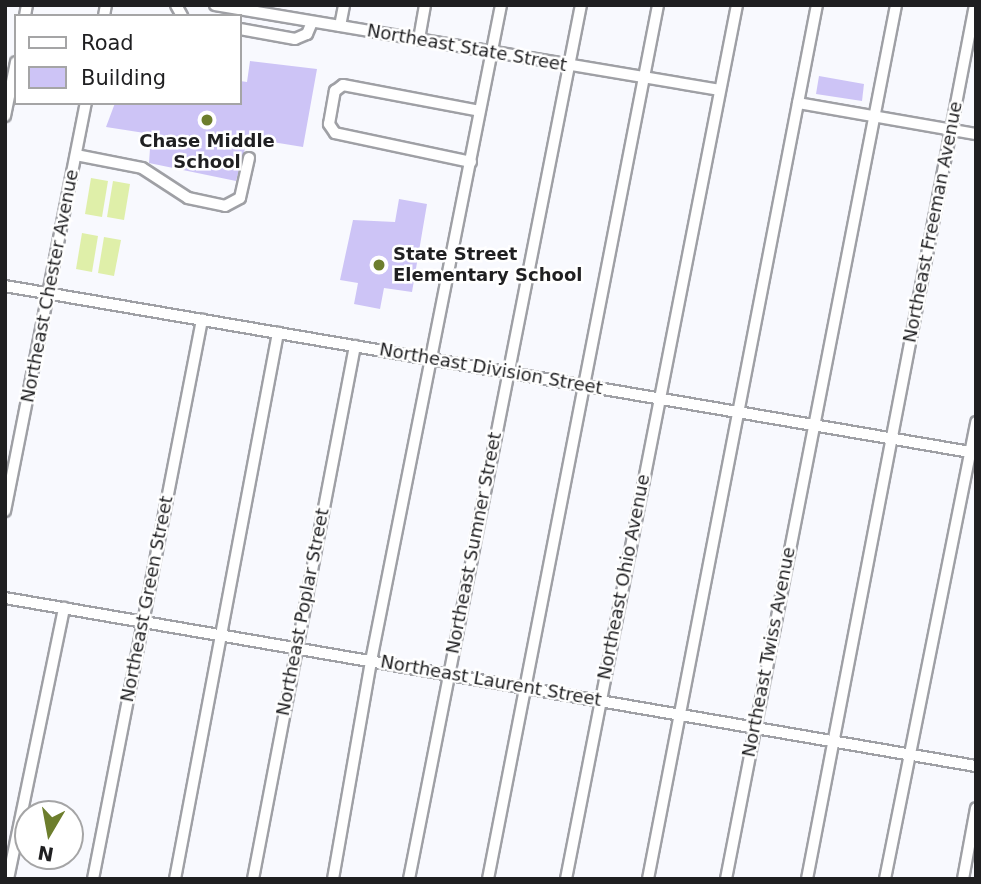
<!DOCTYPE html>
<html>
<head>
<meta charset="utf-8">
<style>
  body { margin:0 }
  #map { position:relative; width:981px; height:884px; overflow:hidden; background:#f8f9fe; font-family:"DejaVu Sans",sans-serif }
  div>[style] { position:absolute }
  .green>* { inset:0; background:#dfefa9 }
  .building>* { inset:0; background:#cdc4f6 }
  .roads { filter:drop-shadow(2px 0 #9fa0a5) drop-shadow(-2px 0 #9fa0a5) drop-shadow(0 2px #9fa0a5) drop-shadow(0 -2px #9fa0a5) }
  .minor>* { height:10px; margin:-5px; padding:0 5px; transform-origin:5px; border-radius:5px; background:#fff }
  .dots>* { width:19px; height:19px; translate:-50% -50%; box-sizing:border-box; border:4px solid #fff; border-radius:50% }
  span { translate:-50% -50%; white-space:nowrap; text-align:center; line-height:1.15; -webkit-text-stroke:5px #fff; paint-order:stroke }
  .street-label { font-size:18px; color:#1f1f21 }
  .poi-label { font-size:18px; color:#1f1f21; font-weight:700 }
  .left { translate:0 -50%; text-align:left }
  .frame { position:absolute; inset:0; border:7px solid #1f1f21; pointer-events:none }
  .legend { position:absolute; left:14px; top:14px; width:228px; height:91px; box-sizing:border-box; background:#fff; border:2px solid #a5a5a6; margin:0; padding:9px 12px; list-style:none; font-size:21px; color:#1f1f21 }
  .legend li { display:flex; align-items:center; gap:14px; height:35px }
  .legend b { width:35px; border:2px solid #a5a5a6 }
  .north { position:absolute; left:14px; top:800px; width:70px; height:70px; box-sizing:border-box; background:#fff; border:2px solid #a5a5a6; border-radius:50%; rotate:190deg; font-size:19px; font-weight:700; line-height:28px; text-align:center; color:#1f1f21 }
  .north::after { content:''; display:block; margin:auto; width:24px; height:32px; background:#6d7e2d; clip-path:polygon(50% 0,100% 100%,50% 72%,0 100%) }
</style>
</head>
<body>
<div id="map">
  <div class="green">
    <div style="clip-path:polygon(91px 178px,108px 181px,102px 217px,85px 214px)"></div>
    <div style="clip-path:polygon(113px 181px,130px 184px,124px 220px,107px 217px)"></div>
    <div style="clip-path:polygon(82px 233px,98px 236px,92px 272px,76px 269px)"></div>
    <div style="clip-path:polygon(104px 237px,121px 240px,114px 276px,98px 273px)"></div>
  </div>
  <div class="building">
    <div style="clip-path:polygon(250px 61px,317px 69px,303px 147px,248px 138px,236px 181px,149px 163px,151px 134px,106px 127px,115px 103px,240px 103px,240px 81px,247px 82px)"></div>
    <div style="clip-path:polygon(819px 76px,864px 84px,862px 101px,816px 94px)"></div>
    <div style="clip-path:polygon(399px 199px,427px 204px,412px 292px,384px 288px,380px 309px,354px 304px,358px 283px,340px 280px,353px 220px,395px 222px)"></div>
  </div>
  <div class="roads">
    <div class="minor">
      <div style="left:176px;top:5px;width:13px;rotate:61deg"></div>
      <div style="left:215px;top:5px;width:512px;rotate:9.55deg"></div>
      <div style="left:25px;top:16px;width:11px;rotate:-80deg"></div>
      <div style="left:104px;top:16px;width:11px;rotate:-80deg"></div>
      <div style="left:340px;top:26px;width:21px;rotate:-79deg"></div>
      <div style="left:240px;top:29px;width:56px;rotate:10.3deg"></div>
      <div style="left:295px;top:39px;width:13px;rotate:-23deg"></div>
      <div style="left:307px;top:34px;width:13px;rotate:-67deg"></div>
      <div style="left:419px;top:39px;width:35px;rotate:-80deg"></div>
      <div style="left:798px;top:103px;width:181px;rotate:9.9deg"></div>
      <div style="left:5px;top:116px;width:55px;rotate:-78.5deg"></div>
      <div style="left:76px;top:155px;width:67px;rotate:11.1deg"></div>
      <div style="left:142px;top:168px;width:55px;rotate:33.1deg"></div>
      <div style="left:188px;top:198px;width:38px;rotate:12deg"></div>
      <div style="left:225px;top:206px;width:17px;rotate:-28deg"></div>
      <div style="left:240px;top:198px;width:41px;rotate:-77.3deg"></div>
      <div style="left:471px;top:162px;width:139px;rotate:-168deg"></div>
      <div style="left:335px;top:133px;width:11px;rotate:-124deg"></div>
      <div style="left:329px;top:124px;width:34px;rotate:-80deg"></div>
      <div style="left:335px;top:91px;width:10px;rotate:-37deg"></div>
      <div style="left:343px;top:85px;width:139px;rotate:10.7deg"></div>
      <div style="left:5px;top:286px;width:985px;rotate:9.76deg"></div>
      <div style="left:5px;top:511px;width:416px;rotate:-78.8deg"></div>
      <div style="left:5px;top:598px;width:985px;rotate:9.82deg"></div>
      <div style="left:8px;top:879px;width:277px;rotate:-78.3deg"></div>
      <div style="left:93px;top:879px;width:570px;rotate:-78.97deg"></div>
      <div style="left:175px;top:879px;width:556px;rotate:-79.32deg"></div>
      <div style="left:253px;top:879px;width:543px;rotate:-79.17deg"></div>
      <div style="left:333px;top:879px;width:221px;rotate:-80.1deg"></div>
      <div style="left:371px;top:661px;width:669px;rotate:-78.79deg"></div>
      <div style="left:409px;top:879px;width:891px;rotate:-78.87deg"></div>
      <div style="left:488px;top:879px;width:890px;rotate:-78.99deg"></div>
      <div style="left:566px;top:879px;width:891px;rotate:-78.93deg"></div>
      <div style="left:648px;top:879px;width:890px;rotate:-79.06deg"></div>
      <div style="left:726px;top:879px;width:890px;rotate:-78.99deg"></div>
      <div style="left:807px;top:879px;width:890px;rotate:-79.12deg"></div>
      <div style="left:885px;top:879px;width:466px;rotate:-78.7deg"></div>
      <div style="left:963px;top:879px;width:72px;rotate:-79.6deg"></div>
    </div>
  </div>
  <div class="dots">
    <div style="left:207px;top:120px;background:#6d7e2d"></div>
    <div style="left:379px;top:265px;background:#6d7e2d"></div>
  </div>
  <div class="street-label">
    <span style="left:467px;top:48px;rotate:10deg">Northeast State Street</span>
    <span style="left:933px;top:222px;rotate:-79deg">Northeast Freeman Avenue</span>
    <span style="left:50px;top:286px;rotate:-79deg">Northeast Chester Avenue</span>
    <span style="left:491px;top:369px;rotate:10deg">Northeast Division Street</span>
    <span style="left:474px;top:543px;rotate:-79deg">Northeast Sumner Street</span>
    <span style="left:624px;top:577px;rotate:-79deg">Northeast Ohio Avenue</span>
    <span style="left:147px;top:599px;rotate:-79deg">Northeast Green Street</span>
    <span style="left:303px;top:612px;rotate:-79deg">Northeast Poplar Street</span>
    <span style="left:769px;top:652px;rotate:-79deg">Northeast Twiss Avenue</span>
    <span style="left:491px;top:681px;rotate:10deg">Northeast Laurent Street</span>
  </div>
  <div class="poi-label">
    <span style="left:207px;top:152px">Chase Middle<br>School</span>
    <span class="left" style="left:393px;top:265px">State Street<br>Elementary School</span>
  </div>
  <div class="frame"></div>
  <ul class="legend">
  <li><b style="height:9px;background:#fff"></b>Road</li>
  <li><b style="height:19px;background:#cdc4f6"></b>Building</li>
  </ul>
  <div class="north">N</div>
</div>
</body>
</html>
